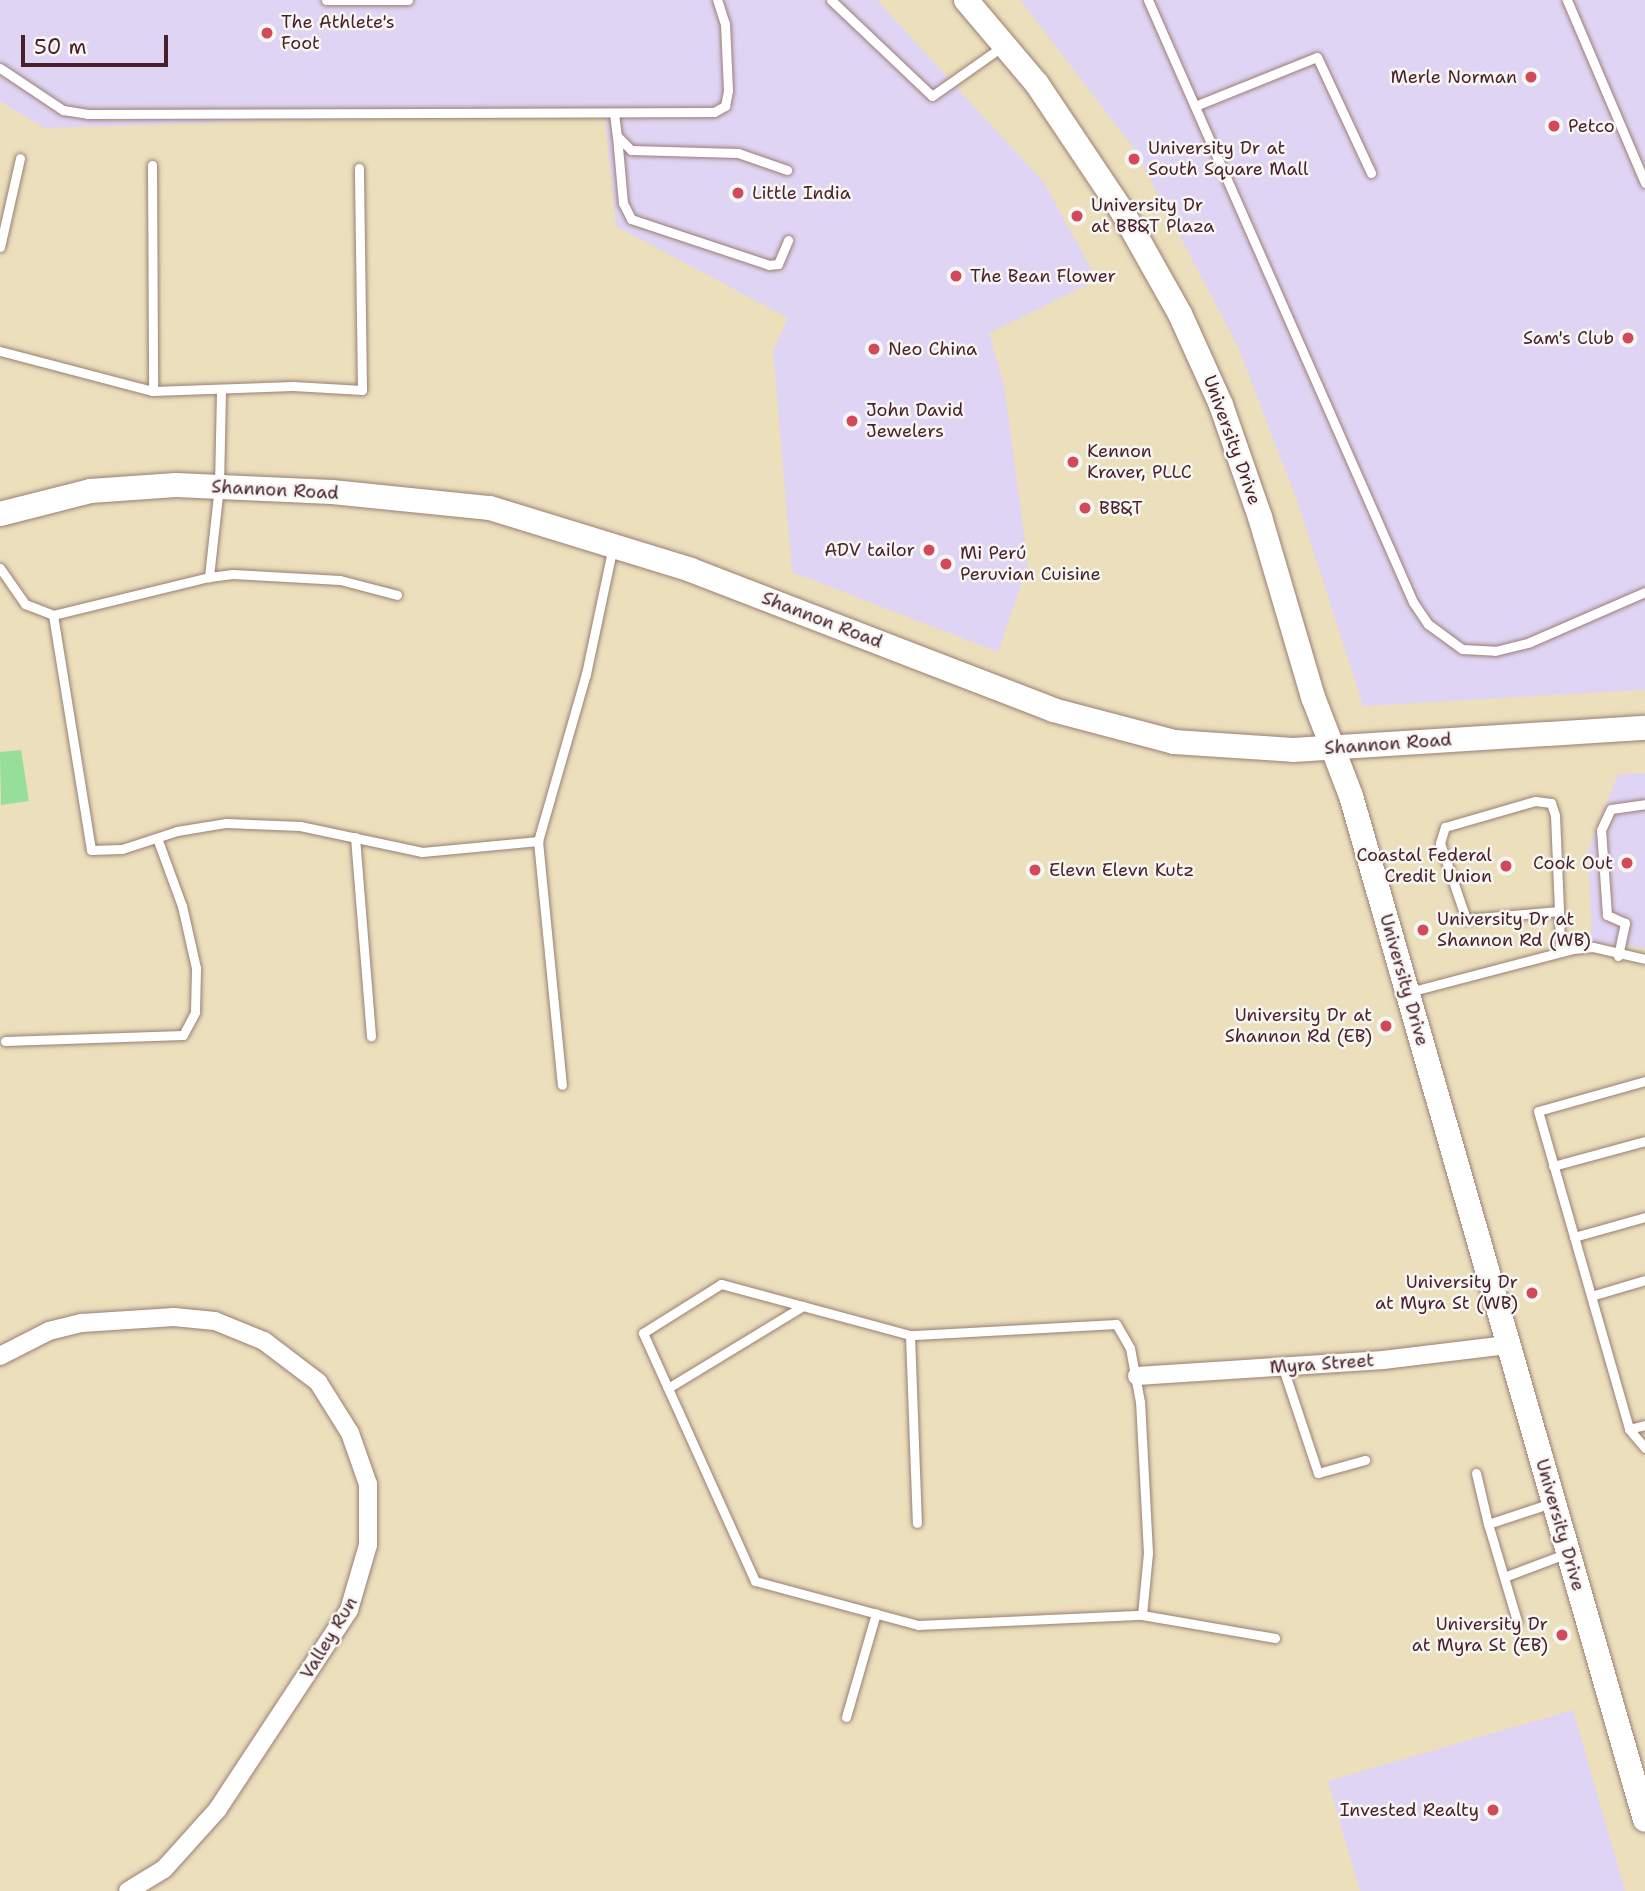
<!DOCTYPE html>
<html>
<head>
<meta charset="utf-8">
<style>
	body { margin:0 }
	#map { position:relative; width:1645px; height:1891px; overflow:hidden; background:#ebdfbc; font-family:"Shantell Sans",sans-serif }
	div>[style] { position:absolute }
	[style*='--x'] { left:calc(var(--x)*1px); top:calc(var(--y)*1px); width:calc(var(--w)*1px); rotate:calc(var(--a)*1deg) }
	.built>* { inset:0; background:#e0d4f4 }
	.green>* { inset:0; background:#95df9b }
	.roads { filter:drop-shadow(0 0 2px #9a7f74) drop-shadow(0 0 2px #9a7f74) }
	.lane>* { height:9px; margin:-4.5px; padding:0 4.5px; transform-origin:4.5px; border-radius:4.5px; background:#fff }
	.street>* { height:18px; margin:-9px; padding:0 9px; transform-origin:9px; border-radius:9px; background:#fff }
	.secondary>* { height:24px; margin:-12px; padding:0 12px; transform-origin:12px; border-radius:12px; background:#fff }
	.dots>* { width:19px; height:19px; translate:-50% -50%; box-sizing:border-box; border:4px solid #f6f6f2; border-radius:50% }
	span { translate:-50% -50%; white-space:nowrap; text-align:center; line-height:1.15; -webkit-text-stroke:5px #f6f6f2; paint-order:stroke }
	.poi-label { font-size:18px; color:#4a1f2b }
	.left { translate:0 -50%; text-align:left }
	.right { translate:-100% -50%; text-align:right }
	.street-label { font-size:18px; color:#4a1f2b }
	.scale { position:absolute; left:21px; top:35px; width:147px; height:32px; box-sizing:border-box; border:4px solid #4a1f2b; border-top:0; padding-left:9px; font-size:21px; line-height:24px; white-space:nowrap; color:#4a1f2b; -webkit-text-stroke:5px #f6f6f2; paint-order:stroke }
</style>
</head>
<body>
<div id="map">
	<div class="built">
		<div style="clip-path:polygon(0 0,877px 0,1045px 184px,1097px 280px,989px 333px,1004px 384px,1028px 565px,998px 652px,792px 572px,773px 351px,788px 318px,616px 226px,605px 118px,327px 119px,44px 128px,0 101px)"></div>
		<div style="clip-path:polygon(1020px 0,1645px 0,1645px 690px,1363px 706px,1298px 503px,1238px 347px,1133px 147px)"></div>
		<div style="clip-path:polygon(1645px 773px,1645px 948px,1592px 942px,1588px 851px,1618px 774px)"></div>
		<div style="clip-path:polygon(1573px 1710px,1625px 1891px,1360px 1891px,1328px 1781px)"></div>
	</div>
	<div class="green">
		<div style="clip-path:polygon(21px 750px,29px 801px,1px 805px,0 752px)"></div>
	</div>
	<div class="roads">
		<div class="lane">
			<div style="--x:326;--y:0;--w:82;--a:0"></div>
			<div style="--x:831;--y:0;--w:139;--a:43.5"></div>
			<div style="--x:932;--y:96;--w:87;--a:-35.2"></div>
			<div style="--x:1148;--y:0;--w:658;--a:66.24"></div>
			<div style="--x:1413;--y:602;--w:27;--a:56"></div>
			<div style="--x:1428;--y:624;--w:42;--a:36.3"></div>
			<div style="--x:1462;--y:649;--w:33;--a:3"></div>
			<div style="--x:1495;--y:651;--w:36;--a:-14"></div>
			<div style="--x:1530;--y:642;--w:125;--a:-23.5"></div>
			<div style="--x:1567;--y:0;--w:199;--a:66.9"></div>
			<div style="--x:0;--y:68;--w:76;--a:33.7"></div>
			<div style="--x:63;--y:110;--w:25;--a:9"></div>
			<div style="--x:88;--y:114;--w:626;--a:-0.18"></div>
			<div style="--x:714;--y:112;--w:13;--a:-29"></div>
			<div style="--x:725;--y:106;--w:16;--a:-79"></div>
			<div style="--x:728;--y:90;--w:66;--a:-92.6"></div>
			<div style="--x:725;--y:24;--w:25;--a:-108"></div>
			<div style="--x:1195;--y:106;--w:131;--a:-21.9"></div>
			<div style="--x:1317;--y:57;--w:128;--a:65"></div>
			<div style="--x:614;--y:113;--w:23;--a:83"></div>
			<div style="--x:617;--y:136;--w:20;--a:45"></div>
			<div style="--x:631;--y:150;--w:107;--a:1.6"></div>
			<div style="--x:738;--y:153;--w:52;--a:19.1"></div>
			<div style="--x:617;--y:136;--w:67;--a:84.9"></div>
			<div style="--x:623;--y:203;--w:18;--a:63"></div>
			<div style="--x:631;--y:219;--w:145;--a:18.4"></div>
			<div style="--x:769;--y:265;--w:9;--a:-6"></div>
			<div style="--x:778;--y:264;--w:26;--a:-67"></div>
			<div style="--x:152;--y:165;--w:226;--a:89.7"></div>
			<div style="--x:0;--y:247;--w:91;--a:-77.3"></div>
			<div style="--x:0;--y:351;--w:158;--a:14.7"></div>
			<div style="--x:153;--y:391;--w:140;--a:-2"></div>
			<div style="--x:293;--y:386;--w:69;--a:3.3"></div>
			<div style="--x:362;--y:390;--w:222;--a:-90.8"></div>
			<div style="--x:221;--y:391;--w:95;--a:91.2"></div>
			<div style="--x:219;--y:486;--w:92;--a:96.3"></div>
			<div style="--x:209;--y:577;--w:24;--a:-7"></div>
			<div style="--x:233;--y:574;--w:107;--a:3.2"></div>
			<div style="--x:340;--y:580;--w:59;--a:14.7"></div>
			<div style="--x:0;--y:568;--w:44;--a:55.2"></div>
			<div style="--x:25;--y:604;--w:30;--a:21"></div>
			<div style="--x:209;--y:577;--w:161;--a:166.3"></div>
			<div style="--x:53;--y:615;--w:238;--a:80.8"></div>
			<div style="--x:91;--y:850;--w:31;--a:-2"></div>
			<div style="--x:122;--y:849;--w:58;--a:-18.1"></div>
			<div style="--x:177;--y:831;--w:50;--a:-9.3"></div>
			<div style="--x:226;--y:823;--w:74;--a:2.3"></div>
			<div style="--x:300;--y:826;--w:125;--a:12"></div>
			<div style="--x:422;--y:852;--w:117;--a:-5.4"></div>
			<div style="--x:538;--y:841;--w:174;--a:-74"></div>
			<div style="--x:586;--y:674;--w:131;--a:-78.1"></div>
			<div style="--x:355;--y:837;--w:200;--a:85.4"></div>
			<div style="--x:538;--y:841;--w:245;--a:84.4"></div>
			<div style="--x:1559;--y:911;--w:93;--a:175.1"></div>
			<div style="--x:1466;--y:919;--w:80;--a:-108.9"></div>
			<div style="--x:1440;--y:843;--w:17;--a:-73"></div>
			<div style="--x:1445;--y:827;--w:94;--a:-16.1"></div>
			<div style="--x:1535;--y:801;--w:16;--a:7"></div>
			<div style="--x:1551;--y:803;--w:13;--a:72"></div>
			<div style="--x:1555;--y:815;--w:96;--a:87.6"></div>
			<div style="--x:1559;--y:911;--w:41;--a:88.6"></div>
			<div style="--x:1618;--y:956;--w:34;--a:-78"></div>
			<div style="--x:1625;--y:923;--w:20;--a:-156"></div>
			<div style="--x:1607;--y:915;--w:85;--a:-94"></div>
			<div style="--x:1601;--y:830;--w:23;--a:-65"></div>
			<div style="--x:1611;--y:809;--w:34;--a:-8"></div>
			<div style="--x:1409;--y:992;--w:170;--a:-14.7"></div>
			<div style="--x:1573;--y:949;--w:20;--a:-6"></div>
			<div style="--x:1593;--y:947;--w:53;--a:13"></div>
			<div style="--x:5;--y:1041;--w:178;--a:-1.9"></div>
			<div style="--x:183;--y:1035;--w:26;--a:-62"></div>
			<div style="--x:195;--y:1012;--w:44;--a:-88.7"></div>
			<div style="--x:196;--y:968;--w:64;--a:-102.7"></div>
			<div style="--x:182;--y:906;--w:72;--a:-110.2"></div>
			<div style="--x:1645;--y:1081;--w:111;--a:164.3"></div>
			<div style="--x:1538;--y:1111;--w:331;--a:74"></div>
			<div style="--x:1629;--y:1429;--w:16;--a:-14"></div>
			<div style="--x:1553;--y:1166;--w:95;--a:-15.2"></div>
			<div style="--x:1574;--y:1237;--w:74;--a:-15.7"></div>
			<div style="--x:1591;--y:1296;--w:56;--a:-16.5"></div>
			<div style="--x:910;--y:1335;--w:188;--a:87.9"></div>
			<div style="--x:1283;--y:1368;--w:111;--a:71.6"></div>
			<div style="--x:1318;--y:1473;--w:49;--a:-15.5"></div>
			<div style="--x:668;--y:1388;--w:158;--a:-31.3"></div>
			<div style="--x:1629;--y:1429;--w:25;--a:50"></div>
			<div style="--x:1476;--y:1473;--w:52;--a:76.8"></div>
			<div style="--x:1504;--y:1577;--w:68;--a:-20.6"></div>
			<div style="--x:1142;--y:1615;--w:62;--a:-84.5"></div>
			<div style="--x:1148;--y:1553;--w:151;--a:-93"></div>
			<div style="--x:1140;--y:1402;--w:55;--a:-100.5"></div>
			<div style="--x:1130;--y:1348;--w:28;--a:-120"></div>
			<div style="--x:1116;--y:1324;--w:206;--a:176.9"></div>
			<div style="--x:910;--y:1335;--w:196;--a:-164.9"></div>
			<div style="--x:721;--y:1284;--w:92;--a:147.9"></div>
			<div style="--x:643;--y:1333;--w:272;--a:65.7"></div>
			<div style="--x:755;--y:1581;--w:169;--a:15.1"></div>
			<div style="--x:918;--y:1625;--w:224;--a:-2.6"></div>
			<div style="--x:1142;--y:1615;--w:135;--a:9.8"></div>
			<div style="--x:1517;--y:1621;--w:101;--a:-106.6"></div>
			<div style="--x:1488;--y:1524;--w:66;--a:-18.4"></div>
			<div style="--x:846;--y:1717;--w:108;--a:-73.9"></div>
		</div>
		<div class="street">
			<div style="--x:0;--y:1356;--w:55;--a:-27"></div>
			<div style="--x:49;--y:1331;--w:34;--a:-14"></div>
			<div style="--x:82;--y:1323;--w:92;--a:-3.7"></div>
			<div style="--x:174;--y:1317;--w:41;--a:5.6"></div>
			<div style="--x:215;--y:1321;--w:53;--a:22.2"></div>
			<div style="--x:264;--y:1341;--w:68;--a:37.2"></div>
			<div style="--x:318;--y:1382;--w:60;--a:57.9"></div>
			<div style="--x:350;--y:1433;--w:54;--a:70.6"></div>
			<div style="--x:368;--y:1484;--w:61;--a:90"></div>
			<div style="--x:368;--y:1545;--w:68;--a:106.3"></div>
			<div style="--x:349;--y:1610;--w:238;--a:123.4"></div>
			<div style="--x:218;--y:1809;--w:81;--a:132"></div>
			<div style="--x:164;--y:1869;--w:42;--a:148.6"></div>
			<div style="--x:1137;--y:1376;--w:247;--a:-3.7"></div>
			<div style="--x:1383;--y:1360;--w:125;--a:-6.9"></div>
		</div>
		<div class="secondary">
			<div style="--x:966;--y:0;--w:110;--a:49.8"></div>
			<div style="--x:1037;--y:84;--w:153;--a:56.2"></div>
			<div style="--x:1122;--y:211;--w:118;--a:60.6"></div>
			<div style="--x:1180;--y:314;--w:100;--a:65.7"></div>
			<div style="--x:1221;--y:405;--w:119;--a:70.8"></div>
			<div style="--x:1260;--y:517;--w:188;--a:73.6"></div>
			<div style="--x:1313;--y:697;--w:106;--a:69"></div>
			<div style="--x:1351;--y:796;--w:1065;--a:73.98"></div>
			<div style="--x:0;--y:514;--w:93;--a:-14.3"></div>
			<div style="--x:90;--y:491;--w:86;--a:-4"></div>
			<div style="--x:176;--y:485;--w:156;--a:2.6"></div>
			<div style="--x:332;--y:492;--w:159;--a:5.8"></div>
			<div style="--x:490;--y:508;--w:210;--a:17.1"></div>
			<div style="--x:691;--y:570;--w:388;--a:21.1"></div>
			<div style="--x:1053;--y:710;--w:125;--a:14.8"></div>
			<div style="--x:1174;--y:742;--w:119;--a:3.8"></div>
			<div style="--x:1293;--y:750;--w:353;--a:-3.6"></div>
		</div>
	</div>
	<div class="dots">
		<div style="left:267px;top:33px;background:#d1495b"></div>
		<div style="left:1531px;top:77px;background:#d1495b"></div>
		<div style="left:1554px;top:126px;background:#d1495b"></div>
		<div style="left:1134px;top:159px;background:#d1495b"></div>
		<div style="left:738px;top:193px;background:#d1495b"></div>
		<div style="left:1077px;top:216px;background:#d1495b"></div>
		<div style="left:956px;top:276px;background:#d1495b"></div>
		<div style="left:1628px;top:338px;background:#d1495b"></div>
		<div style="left:874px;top:349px;background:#d1495b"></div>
		<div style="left:852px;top:421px;background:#d1495b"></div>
		<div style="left:1073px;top:462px;background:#d1495b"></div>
		<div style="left:1085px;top:508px;background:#d1495b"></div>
		<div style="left:929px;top:550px;background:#d1495b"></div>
		<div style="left:946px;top:564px;background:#d1495b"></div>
		<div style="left:1627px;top:863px;background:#d1495b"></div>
		<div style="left:1506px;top:866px;background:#d1495b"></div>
		<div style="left:1035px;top:870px;background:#d1495b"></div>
		<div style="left:1423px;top:930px;background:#d1495b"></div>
		<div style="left:1386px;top:1026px;background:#d1495b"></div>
		<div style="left:1532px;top:1293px;background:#d1495b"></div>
		<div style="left:1562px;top:1635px;background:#d1495b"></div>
		<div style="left:1493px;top:1810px;background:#d1495b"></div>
	</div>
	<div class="poi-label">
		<span class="left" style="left:281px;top:33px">The Athlete's<br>Foot</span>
		<span class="right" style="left:1517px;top:77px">Merle Norman</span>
		<span class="left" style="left:1568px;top:126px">Petco</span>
		<span class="left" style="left:1148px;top:159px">University Dr at<br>South Square Mall</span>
		<span class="left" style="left:752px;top:193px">Little India</span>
		<span class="left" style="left:1091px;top:216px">University Dr<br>at BB&amp;T Plaza</span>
		<span class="left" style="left:970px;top:276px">The Bean Flower</span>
		<span class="right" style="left:1614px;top:338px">Sam's Club</span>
		<span class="left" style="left:888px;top:349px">Neo China</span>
		<span class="left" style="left:866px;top:421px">John David<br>Jewelers</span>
		<span class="left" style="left:1087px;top:462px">Kennon<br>Kraver, PLLC</span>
		<span class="left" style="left:1099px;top:508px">BB&amp;T</span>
		<span class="right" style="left:915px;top:550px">ADV tailor</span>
		<span class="left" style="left:960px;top:564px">Mi Perú<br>Peruvian Cuisine</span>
		<span class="right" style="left:1492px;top:866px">Coastal Federal<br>Credit Union</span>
		<span class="right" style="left:1613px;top:863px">Cook Out</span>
		<span class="left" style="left:1049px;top:870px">Elevn Elevn Kutz</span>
		<span class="left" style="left:1437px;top:930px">University Dr at<br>Shannon Rd (WB)</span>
		<span class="right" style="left:1372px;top:1026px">University Dr at<br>Shannon Rd (EB)</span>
		<span class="right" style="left:1518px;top:1293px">University Dr<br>at Myra St (WB)</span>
		<span class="right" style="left:1548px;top:1635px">University Dr<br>at Myra St (EB)</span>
		<span class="right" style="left:1479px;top:1810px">Invested Realty</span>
	</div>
	<div class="street-label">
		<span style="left:1232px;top:440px;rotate:70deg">University Drive</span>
		<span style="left:275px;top:490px;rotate:3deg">Shannon Road</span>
		<span style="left:822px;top:620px;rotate:21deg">Shannon Road</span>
		<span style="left:1388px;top:744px;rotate:-4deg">Shannon Road</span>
		<span style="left:1404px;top:980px;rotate:74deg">University Drive</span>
		<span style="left:1322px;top:1364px;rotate:-4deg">Myra Street</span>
		<span style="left:1560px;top:1525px;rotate:74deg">University Drive</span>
		<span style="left:329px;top:1638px;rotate:-59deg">Valley Run</span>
	</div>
	<div class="scale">50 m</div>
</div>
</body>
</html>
